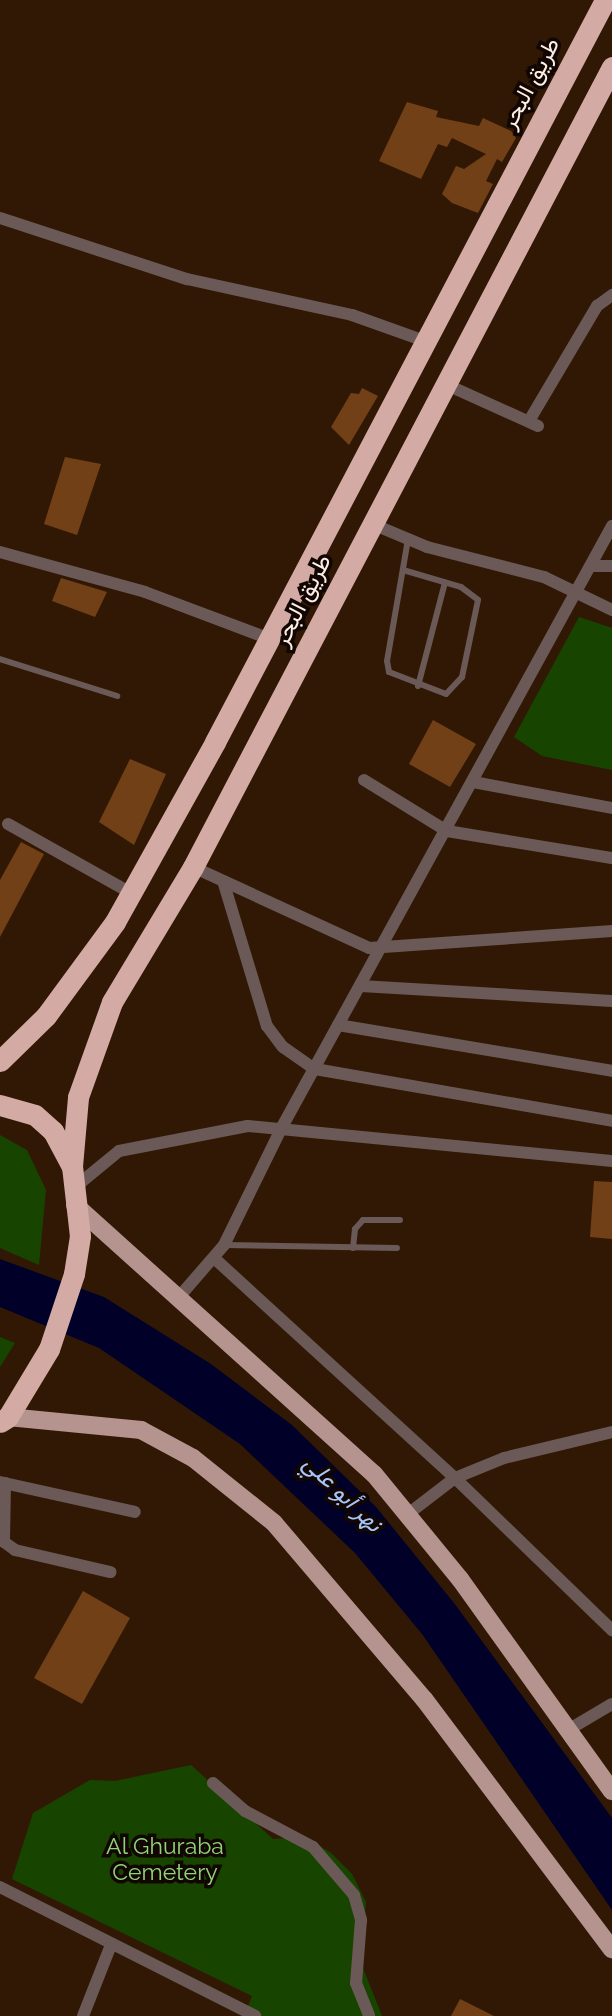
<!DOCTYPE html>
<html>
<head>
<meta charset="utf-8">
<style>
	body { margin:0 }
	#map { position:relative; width:612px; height:2016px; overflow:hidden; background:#301805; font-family:Raleway,Vazirmatn,sans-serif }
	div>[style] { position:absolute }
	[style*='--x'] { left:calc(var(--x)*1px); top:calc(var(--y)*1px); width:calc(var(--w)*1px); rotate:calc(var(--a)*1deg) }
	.green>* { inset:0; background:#174500 }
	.water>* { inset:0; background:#000028 }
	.building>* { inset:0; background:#724016 }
	.lane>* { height:6px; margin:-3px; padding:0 3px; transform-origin:3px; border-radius:3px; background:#6a5956 }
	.street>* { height:12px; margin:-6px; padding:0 6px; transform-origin:6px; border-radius:6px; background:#6a5956 }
	.primary>* { height:18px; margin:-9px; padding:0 9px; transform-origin:9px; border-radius:9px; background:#b5938e }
	.highway>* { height:21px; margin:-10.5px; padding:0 10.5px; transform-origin:10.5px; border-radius:10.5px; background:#d3aaa4 }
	span { translate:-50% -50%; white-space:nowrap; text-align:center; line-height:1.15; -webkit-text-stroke:7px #110602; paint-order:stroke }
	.street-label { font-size:23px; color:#fdefe6 }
	.park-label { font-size:23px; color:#90d479 }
	.water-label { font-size:24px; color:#a7c4fb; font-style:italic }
</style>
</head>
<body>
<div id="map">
	<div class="green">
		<div style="clip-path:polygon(579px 617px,612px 628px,612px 770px,542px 756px,514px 737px)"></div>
		<div style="clip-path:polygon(0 1135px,27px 1150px,46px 1190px,39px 1265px,0 1248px)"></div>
		<div style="clip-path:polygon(0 1337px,15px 1343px,0 1367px)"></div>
		<div style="clip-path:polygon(191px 1765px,273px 1839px,303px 1837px,330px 1852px,352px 1874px,366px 1902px,361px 1963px,382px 2016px,244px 2016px,252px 1996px,12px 1879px,33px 1813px,90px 1780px,115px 1781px)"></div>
	</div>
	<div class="water">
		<div style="clip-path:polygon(0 1259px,104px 1297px,211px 1364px,292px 1425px,376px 1507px,454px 1603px,612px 1818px,612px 1910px,422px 1634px,355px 1553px,240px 1444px,99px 1348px,0 1307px)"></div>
	</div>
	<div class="building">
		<div style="clip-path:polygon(407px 102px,438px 111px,436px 117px,479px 126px,483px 118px,511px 131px,516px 138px,502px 162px,497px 159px,486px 181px,493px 184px,478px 213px,452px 203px,442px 194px,456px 166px,464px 169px,486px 154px,452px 138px,447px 147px,438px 144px,421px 179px,379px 161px)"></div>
		<div style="clip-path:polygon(362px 388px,378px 396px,349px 445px,331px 427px,351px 393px,359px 394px)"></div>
		<div style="clip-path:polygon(65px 457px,101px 464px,77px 535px,44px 524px)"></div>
		<div style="clip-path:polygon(61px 578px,107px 592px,95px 617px,52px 601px)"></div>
		<div style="clip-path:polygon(433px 720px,476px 744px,450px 787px,409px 764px)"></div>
		<div style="clip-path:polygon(130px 759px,166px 774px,134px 845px,99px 822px)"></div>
		<div style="clip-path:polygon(21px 842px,44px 854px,0 937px,0 880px)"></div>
		<div style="clip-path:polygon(594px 1181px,612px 1182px,612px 1239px,590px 1237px)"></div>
		<div style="clip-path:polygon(83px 1591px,130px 1618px,82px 1704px,34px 1678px)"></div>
		<div style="clip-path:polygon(460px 1999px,494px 2016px,451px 2016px)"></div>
	</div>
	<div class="lane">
		<div style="--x:403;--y:570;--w:60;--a:16.3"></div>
		<div style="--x:461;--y:587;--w:21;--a:37"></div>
		<div style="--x:478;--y:600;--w:79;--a:101.7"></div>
		<div style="--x:462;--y:677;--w:23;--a:133"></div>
		<div style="--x:446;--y:694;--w:61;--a:-158.9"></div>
		<div style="--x:389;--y:672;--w:11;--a:-100"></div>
		<div style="--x:387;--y:661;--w:124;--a:-80.2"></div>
		<div style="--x:0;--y:659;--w:123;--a:17.5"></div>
		<div style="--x:418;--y:686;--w:107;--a:-75.4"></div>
		<div style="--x:224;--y:1245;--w:173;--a:1"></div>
		<div style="--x:353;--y:1248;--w:19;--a:-84"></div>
		<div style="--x:355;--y:1229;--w:12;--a:-48"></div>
		<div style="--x:363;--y:1220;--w:37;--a:0"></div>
	</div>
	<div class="street">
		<div style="--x:0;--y:218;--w:197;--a:18.1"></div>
		<div style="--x:187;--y:279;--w:169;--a:12.3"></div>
		<div style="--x:352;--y:315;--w:74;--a:19.7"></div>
		<div style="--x:445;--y:384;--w:102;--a:24.3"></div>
		<div style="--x:529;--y:421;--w:134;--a:-59.4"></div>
		<div style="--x:597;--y:306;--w:19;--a:-36"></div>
		<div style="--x:370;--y:523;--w:62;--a:22.8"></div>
		<div style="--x:427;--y:547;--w:121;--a:14.4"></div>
		<div style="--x:544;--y:577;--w:76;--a:25.9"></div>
		<div style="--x:0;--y:552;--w:150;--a:15.4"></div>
		<div style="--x:145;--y:592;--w:134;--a:20.6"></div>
		<div style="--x:592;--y:566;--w:20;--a:0"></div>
		<div style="--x:364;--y:780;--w:97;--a:31.6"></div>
		<div style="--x:447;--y:831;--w:167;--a:9.3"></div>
		<div style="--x:473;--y:782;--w:141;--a:10.6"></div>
		<div style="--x:8;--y:824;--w:141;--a:29.3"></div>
		<div style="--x:193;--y:867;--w:194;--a:24.7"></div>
		<div style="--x:369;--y:948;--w:244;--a:-4"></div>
		<div style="--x:224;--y:884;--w:148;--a:73.2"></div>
		<div style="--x:267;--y:1026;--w:26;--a:53"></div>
		<div style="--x:283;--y:1047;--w:39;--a:35"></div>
		<div style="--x:315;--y:1069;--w:302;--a:9.9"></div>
		<div style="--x:361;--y:986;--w:251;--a:3.4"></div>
		<div style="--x:338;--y:1025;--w:278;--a:9.5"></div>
		<div style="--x:74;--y:1188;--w:58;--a:-39.4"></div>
		<div style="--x:119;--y:1151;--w:131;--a:-11"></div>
		<div style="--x:248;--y:1126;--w:366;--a:5.5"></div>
		<div style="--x:214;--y:1258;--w:326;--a:42.4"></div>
		<div style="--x:455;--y:1478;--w:219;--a:44.1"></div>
		<div style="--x:179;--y:1297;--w:69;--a:-49.1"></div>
		<div style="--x:224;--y:1245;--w:131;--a:-63.8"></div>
		<div style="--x:282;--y:1127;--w:686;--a:-61.23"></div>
		<div style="--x:0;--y:1482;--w:138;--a:12.5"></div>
		<div style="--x:5;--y:1483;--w:59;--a:91"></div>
		<div style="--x:4;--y:1542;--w:14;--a:36"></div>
		<div style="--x:15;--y:1550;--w:98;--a:13"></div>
		<div style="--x:408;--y:1514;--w:59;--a:-37.5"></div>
		<div style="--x:455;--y:1478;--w:53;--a:-22.2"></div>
		<div style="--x:504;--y:1458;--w:111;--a:-13.5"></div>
		<div style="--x:568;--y:1730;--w:51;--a:-30.6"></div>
		<div style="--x:213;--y:1783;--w:43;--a:41.2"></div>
		<div style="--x:245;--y:1811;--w:77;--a:27.9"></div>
		<div style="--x:313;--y:1847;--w:63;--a:49.5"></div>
		<div style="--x:354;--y:1895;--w:26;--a:74"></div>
		<div style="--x:361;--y:1920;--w:63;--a:94.5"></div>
		<div style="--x:356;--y:1983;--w:35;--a:68"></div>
		<div style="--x:0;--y:1887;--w:286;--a:26.8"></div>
		<div style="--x:83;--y:2016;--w:76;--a:-68.5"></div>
	</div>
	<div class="primary">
		<div style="--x:75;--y:1205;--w:402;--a:42"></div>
		<div style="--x:374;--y:1474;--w:136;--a:50.7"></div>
		<div style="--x:460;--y:1579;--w:261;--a:54.4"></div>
		<div style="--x:8;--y:1417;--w:134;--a:5.6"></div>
		<div style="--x:141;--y:1430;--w:59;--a:28.3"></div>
		<div style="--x:193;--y:1458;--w:104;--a:38.7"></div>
		<div style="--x:274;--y:1523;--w:231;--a:49.6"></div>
		<div style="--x:424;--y:1699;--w:313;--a:53.1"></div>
	</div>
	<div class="highway">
		<div style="--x:0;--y:1061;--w:64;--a:-44.4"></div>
		<div style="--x:46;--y:1016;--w:117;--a:-53.7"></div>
		<div style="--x:115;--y:922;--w:206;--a:-60.9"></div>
		<div style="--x:215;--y:742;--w:838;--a:-62.27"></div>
		<div style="--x:0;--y:1105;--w:36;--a:16"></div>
		<div style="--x:35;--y:1115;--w:24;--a:42"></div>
		<div style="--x:53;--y:1131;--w:40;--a:62"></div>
		<div style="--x:72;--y:1166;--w:70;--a:83.5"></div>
		<div style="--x:80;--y:1236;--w:38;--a:99"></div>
		<div style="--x:74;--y:1274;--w:79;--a:108.4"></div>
		<div style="--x:49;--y:1349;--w:79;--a:121.1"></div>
		<div style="--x:8;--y:1417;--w:9;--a:148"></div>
		<div style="--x:72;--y:1166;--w:69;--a:-85"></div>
		<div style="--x:78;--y:1097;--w:101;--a:-70.3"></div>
		<div style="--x:112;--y:1002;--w:157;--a:-59"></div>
		<div style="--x:193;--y:867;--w:903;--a:-62.36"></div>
	</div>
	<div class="street-label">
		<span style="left:530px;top:83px;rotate:-62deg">طريق البحر</span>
		<span style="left:302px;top:600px;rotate:-63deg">طريق البحر</span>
	</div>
	<div class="park-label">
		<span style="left:165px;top:1859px">Al Ghuraba<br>Cemetery</span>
	</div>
	<div class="water-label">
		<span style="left:343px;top:1493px;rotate:44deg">نهر أبو علي</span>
	</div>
</div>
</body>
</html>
